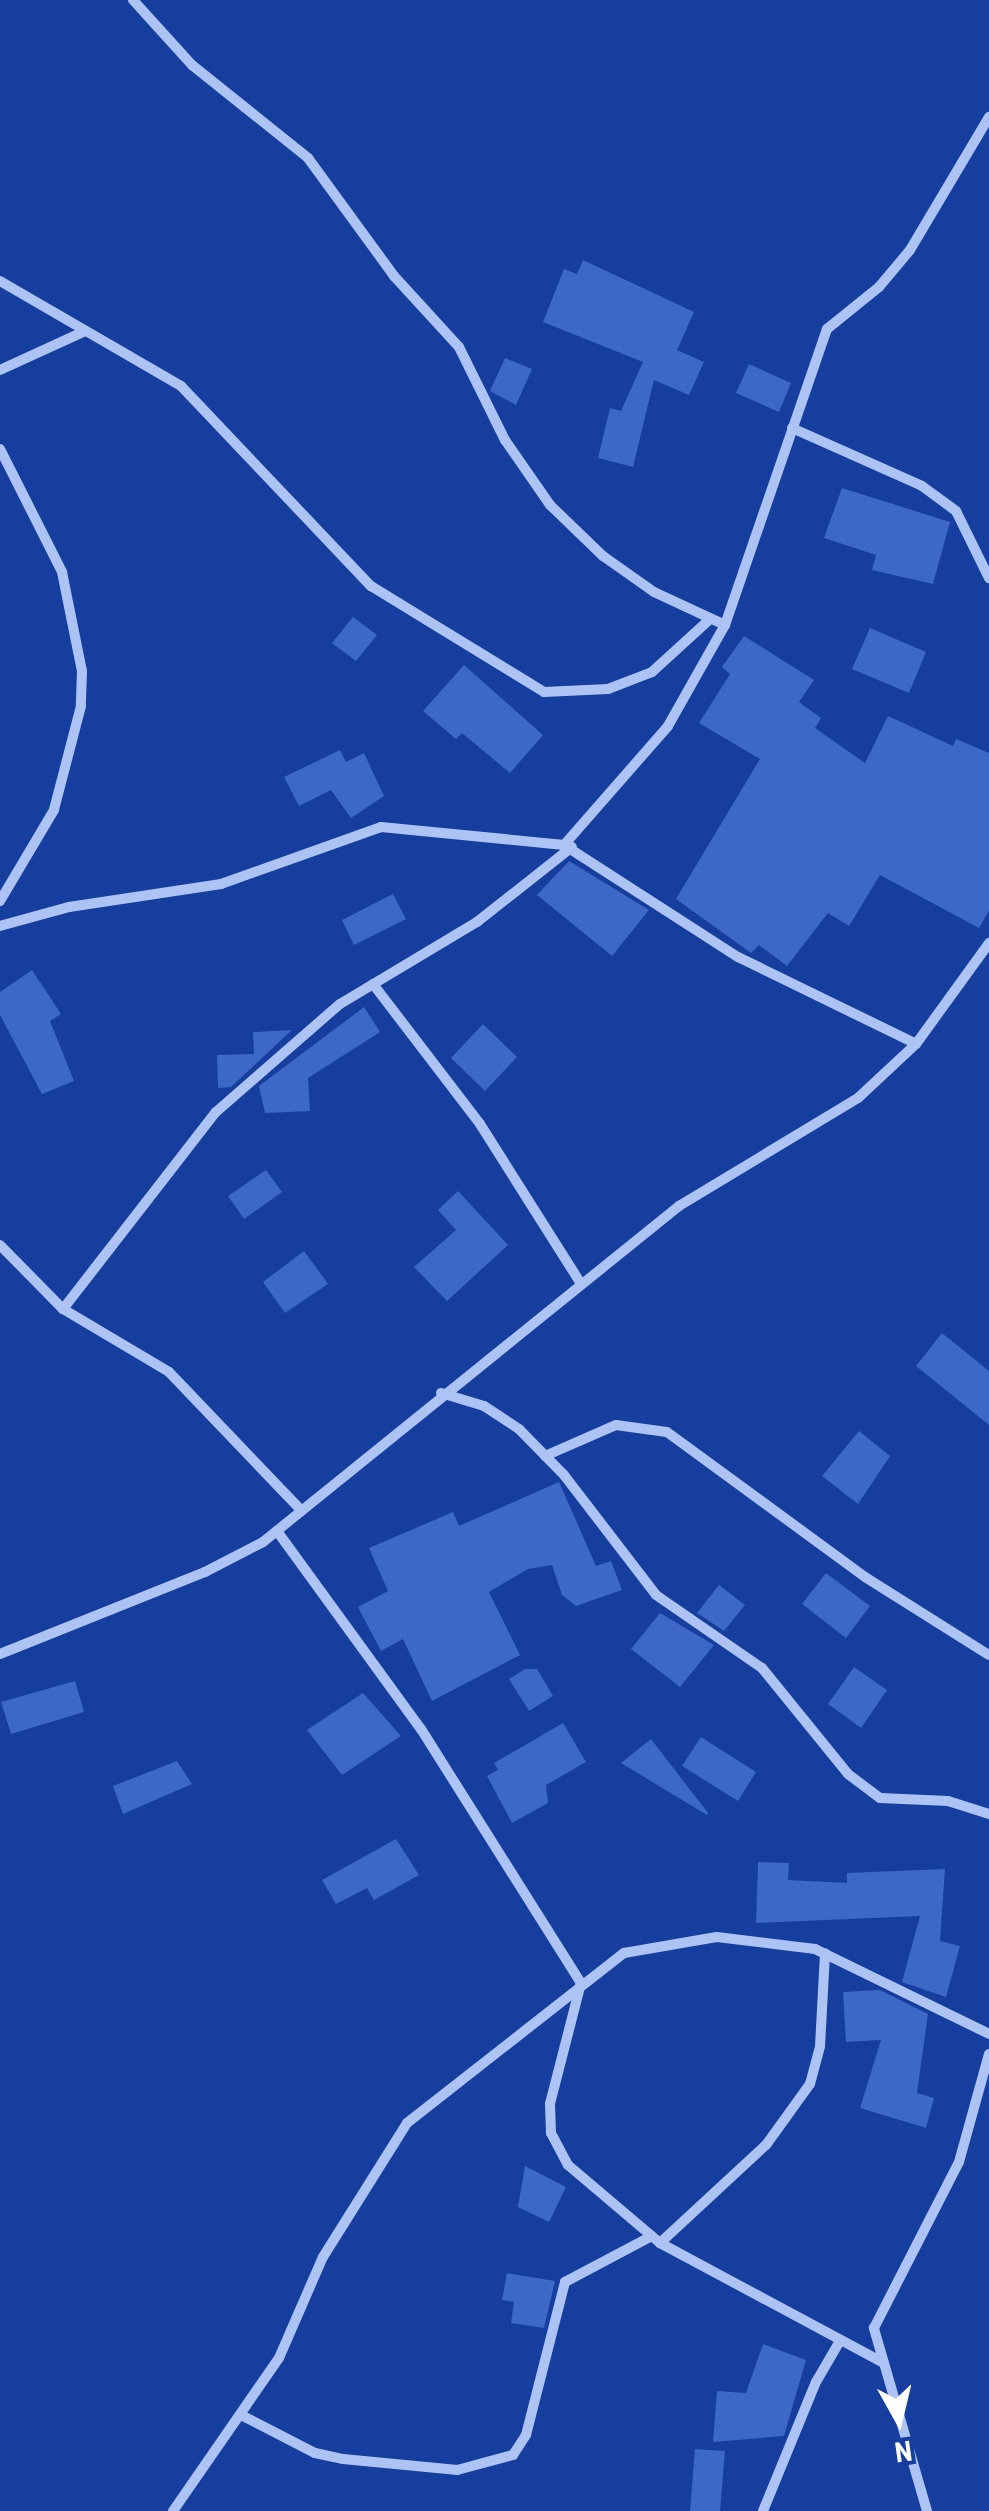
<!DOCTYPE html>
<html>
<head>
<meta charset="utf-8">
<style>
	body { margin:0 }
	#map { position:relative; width:989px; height:2511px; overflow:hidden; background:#153e9e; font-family:"Roboto Condensed",sans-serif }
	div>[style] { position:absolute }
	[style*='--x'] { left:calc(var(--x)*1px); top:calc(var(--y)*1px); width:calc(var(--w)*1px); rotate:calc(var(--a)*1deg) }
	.building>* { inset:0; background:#3d68c5 }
	.street>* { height:10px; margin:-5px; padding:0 5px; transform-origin:5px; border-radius:5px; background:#acc3f3 }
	span { translate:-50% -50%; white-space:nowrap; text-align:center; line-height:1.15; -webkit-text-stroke:8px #153e9e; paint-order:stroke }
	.north { position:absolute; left:849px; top:2371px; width:100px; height:100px; -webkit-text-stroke:8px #153e9e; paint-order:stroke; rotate:172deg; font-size:28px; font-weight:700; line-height:40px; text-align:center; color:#fff }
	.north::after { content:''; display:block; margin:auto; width:35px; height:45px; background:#fff; clip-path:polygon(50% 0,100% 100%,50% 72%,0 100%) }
</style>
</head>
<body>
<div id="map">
	<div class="building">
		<div style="clip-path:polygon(583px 260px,694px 312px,677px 350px,704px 362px,689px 395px,654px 380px,633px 467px,598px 458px,610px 408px,621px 411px,643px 362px,543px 322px,564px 269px,577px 274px)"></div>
		<div style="clip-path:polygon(505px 358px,532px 369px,516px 405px,490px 391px)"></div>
		<div style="clip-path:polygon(749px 364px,791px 383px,779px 412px,736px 393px)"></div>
		<div style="clip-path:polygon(842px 488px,950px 522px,933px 584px,872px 570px,876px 555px,824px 538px)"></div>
		<div style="clip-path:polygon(353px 617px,377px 635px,356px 661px,332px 643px)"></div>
		<div style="clip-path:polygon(870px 628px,926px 652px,909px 693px,852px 669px)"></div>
		<div style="clip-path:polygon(744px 636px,814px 680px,799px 702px,821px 718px,815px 728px,865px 763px,888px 716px,953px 746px,956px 739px,989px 753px,989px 911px,979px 928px,880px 875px,849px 926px,828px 913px,787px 966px,759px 945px,751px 953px,676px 899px,760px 759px,699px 723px,730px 674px,722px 667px)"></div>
		<div style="clip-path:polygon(464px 665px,543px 735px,510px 773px,462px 733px,456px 739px,423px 711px)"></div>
		<div style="clip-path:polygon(340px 750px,346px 762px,364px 753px,384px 796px,351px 818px,331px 790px,299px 806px,284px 777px)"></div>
		<div style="clip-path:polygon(569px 861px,649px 910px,612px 956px,537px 895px)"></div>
		<div style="clip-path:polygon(393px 894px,406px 919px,354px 945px,342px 920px)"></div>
		<div style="clip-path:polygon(32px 970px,61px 1014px,50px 1021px,74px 1081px,42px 1094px,0 1015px,0 992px)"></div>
		<div style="clip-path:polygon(364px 1007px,380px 1032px,308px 1078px,310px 1111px,265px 1113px,259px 1086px)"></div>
		<div style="clip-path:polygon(483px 1024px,517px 1057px,485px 1091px,451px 1058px)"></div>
		<div style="clip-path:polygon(292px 1030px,231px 1087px,218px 1088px,217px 1055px,254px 1054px,253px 1032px)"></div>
		<div style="clip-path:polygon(266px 1170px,282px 1192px,244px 1219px,228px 1196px)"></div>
		<div style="clip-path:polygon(458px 1191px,508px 1245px,447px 1301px,414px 1267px,456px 1230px,438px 1210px)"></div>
		<div style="clip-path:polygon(304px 1251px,328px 1284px,285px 1313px,263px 1282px)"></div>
		<div style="clip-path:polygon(942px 1333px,989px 1371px,989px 1425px,916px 1366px)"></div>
		<div style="clip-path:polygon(859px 1431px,890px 1456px,858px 1504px,822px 1476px)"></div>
		<div style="clip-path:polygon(559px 1482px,596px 1566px,611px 1561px,622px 1590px,576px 1606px,562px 1595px,552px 1565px,528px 1569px,489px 1592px,520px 1655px,432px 1701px,403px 1639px,381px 1651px,358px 1607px,388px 1591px,369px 1548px,453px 1512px,459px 1526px)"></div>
		<div style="clip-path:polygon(826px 1573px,870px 1606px,846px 1638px,802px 1604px)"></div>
		<div style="clip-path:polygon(719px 1585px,745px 1605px,724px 1631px,697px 1613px)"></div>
		<div style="clip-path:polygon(660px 1613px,714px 1645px,680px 1687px,631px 1649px)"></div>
		<div style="clip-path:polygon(854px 1667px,887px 1690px,861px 1728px,828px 1704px)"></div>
		<div style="clip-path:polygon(525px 1669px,537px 1669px,553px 1696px,529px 1711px,509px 1679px)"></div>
		<div style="clip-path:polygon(75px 1681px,84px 1712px,11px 1734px,1px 1702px)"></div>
		<div style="clip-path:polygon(363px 1693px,401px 1736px,342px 1775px,307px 1730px)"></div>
		<div style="clip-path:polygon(563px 1723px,586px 1762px,546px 1785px,548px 1803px,512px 1823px,487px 1776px,498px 1770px,494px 1763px)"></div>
		<div style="clip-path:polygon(701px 1737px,756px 1772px,738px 1801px,682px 1766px)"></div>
		<div style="clip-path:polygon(651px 1739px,708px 1813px,707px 1815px,621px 1763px)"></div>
		<div style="clip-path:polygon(177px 1761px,192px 1784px,123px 1814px,113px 1786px)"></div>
		<div style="clip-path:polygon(396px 1839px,419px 1875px,374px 1900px,367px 1888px,336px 1904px,322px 1880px)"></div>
		<div style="clip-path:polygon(758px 1862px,789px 1863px,788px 1880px,847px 1883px,847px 1873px,945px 1869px,940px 1941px,960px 1946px,946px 1997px,902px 1982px,920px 1916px,756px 1923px)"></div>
		<div style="clip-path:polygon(880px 1990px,928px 2014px,917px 2093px,934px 2098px,926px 2128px,860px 2108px,881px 2040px,846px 2042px,843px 1992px)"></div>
		<div style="clip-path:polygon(525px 2166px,566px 2187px,549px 2222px,518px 2207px)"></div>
		<div style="clip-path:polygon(507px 2273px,555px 2281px,544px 2328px,511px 2323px,514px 2302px,502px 2300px)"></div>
		<div style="clip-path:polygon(763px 2344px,806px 2360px,784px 2436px,713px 2442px,717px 2391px,746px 2393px)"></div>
		<div style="clip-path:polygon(695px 2449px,725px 2451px,720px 2511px,690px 2511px)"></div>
	</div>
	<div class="street">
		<div style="--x:133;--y:0;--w:88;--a:47.8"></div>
		<div style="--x:192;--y:65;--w:149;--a:38.7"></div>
		<div style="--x:308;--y:158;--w:146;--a:53.9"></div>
		<div style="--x:394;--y:276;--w:96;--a:47.5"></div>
		<div style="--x:459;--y:347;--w:104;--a:63.7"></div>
		<div style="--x:505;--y:440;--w:79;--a:55.3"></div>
		<div style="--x:550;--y:505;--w:74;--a:43.9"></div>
		<div style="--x:603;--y:556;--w:62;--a:35.2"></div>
		<div style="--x:654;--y:592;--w:78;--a:24.9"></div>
		<div style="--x:0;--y:281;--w:209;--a:30.1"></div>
		<div style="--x:181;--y:386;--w:276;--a:46.5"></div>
		<div style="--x:371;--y:586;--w:203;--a:31.5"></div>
		<div style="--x:544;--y:692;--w:64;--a:-2.7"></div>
		<div style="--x:608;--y:689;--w:47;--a:-21.1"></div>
		<div style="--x:652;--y:672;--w:79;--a:-42.4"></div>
		<div style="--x:0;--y:370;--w:94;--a:-24.6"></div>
		<div style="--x:792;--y:428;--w:142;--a:24"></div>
		<div style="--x:922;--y:486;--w:42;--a:36.3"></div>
		<div style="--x:956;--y:511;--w:75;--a:63.8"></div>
		<div style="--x:0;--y:449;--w:138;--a:63.2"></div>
		<div style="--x:62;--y:572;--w:101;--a:78.6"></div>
		<div style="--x:82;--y:671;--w:35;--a:92"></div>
		<div style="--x:81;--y:706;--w:107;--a:104.6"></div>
		<div style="--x:54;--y:810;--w:106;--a:120.7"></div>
		<div style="--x:564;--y:845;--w:158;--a:-48.8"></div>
		<div style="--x:668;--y:726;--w:116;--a:-60.6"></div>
		<div style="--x:725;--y:625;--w:313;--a:-71"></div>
		<div style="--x:827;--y:329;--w:67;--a:-38.9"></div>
		<div style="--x:879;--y:287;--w:48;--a:-50"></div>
		<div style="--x:910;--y:250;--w:155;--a:-59.3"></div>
		<div style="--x:0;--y:926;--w:72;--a:-15.4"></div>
		<div style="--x:69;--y:907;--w:154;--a:-8.6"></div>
		<div style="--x:221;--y:884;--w:170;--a:-19.6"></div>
		<div style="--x:381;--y:827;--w:184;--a:5.6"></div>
		<div style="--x:564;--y:845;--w:207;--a:32.8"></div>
		<div style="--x:738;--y:957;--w:198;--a:26"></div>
		<div style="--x:373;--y:984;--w:176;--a:52.6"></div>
		<div style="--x:480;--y:1124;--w:187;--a:57.7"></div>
		<div style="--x:0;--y:1245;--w:90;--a:45.5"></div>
		<div style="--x:63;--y:1309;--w:123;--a:30.7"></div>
		<div style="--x:169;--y:1372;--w:192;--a:46.3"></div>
		<div style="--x:63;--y:1309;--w:249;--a:-52.2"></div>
		<div style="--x:216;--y:1112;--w:164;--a:-41.1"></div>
		<div style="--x:340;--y:1004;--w:160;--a:-30.9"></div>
		<div style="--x:477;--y:922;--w:121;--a:-38.3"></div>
		<div style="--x:441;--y:1393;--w:45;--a:16.8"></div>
		<div style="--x:484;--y:1406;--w:42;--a:33.3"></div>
		<div style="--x:519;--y:1429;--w:64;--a:45.6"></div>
		<div style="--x:564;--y:1475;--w:151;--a:52.5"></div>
		<div style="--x:656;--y:1595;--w:129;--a:34.6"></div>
		<div style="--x:762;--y:1668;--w:136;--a:50.9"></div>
		<div style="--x:848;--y:1774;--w:40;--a:37"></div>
		<div style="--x:880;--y:1798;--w:68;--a:2.5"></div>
		<div style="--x:948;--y:1801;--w:43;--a:17.6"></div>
		<div style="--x:545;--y:1456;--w:77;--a:-23.6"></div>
		<div style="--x:616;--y:1425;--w:51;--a:7.8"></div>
		<div style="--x:667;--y:1432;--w:245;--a:36.2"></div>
		<div style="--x:865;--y:1577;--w:146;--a:32.2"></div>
		<div style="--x:277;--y:1531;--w:245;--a:54"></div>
		<div style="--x:421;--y:1729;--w:300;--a:57.8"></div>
		<div style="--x:581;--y:1983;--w:125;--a:104.4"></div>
		<div style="--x:550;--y:2104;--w:29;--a:88"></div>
		<div style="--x:551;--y:2133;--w:36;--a:62"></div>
		<div style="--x:568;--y:2165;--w:121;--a:40.3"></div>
		<div style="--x:660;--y:2243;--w:254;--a:28.2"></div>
		<div style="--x:0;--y:1654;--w:221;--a:-21.8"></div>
		<div style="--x:205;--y:1572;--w:65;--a:-27.3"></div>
		<div style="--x:263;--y:1542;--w:535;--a:-38.93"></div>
		<div style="--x:679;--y:1206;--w:209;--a:-31.1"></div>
		<div style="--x:858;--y:1098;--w:79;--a:-43"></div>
		<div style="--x:916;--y:1044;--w:125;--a:-54.1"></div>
		<div style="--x:660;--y:2243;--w:144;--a:-42.8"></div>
		<div style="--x:766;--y:2145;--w:75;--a:-54.2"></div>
		<div style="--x:810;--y:2084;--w:39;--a:-75"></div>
		<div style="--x:820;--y:2046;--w:93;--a:-86.9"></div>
		<div style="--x:241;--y:2415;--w:83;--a:27.2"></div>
		<div style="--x:315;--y:2453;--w:29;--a:12"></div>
		<div style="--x:343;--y:2459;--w:115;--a:5.5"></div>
		<div style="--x:457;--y:2470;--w:58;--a:-15"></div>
		<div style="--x:513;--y:2455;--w:24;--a:-57"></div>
		<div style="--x:526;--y:2435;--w:158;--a:-75.7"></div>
		<div style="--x:565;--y:2282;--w:98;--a:-27.9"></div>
		<div style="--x:173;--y:2511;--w:186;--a:-55.3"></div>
		<div style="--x:279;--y:2358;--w:110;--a:-66.5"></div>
		<div style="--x:323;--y:2257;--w:158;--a:-57.9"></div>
		<div style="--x:407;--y:2123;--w:276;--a:-38.1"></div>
		<div style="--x:624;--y:1953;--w:94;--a:-9.8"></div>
		<div style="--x:717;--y:1937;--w:99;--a:7"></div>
		<div style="--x:815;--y:1949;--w:194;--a:26"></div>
		<div style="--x:763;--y:2511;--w:139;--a:-67.7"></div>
		<div style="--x:816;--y:2382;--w:48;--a:-59.7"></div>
		<div style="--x:927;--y:2511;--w:191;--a:-106.2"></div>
		<div style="--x:874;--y:2328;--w:186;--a:-62.9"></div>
		<div style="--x:959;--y:2162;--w:112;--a:-74.5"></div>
	</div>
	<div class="north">N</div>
</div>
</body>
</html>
